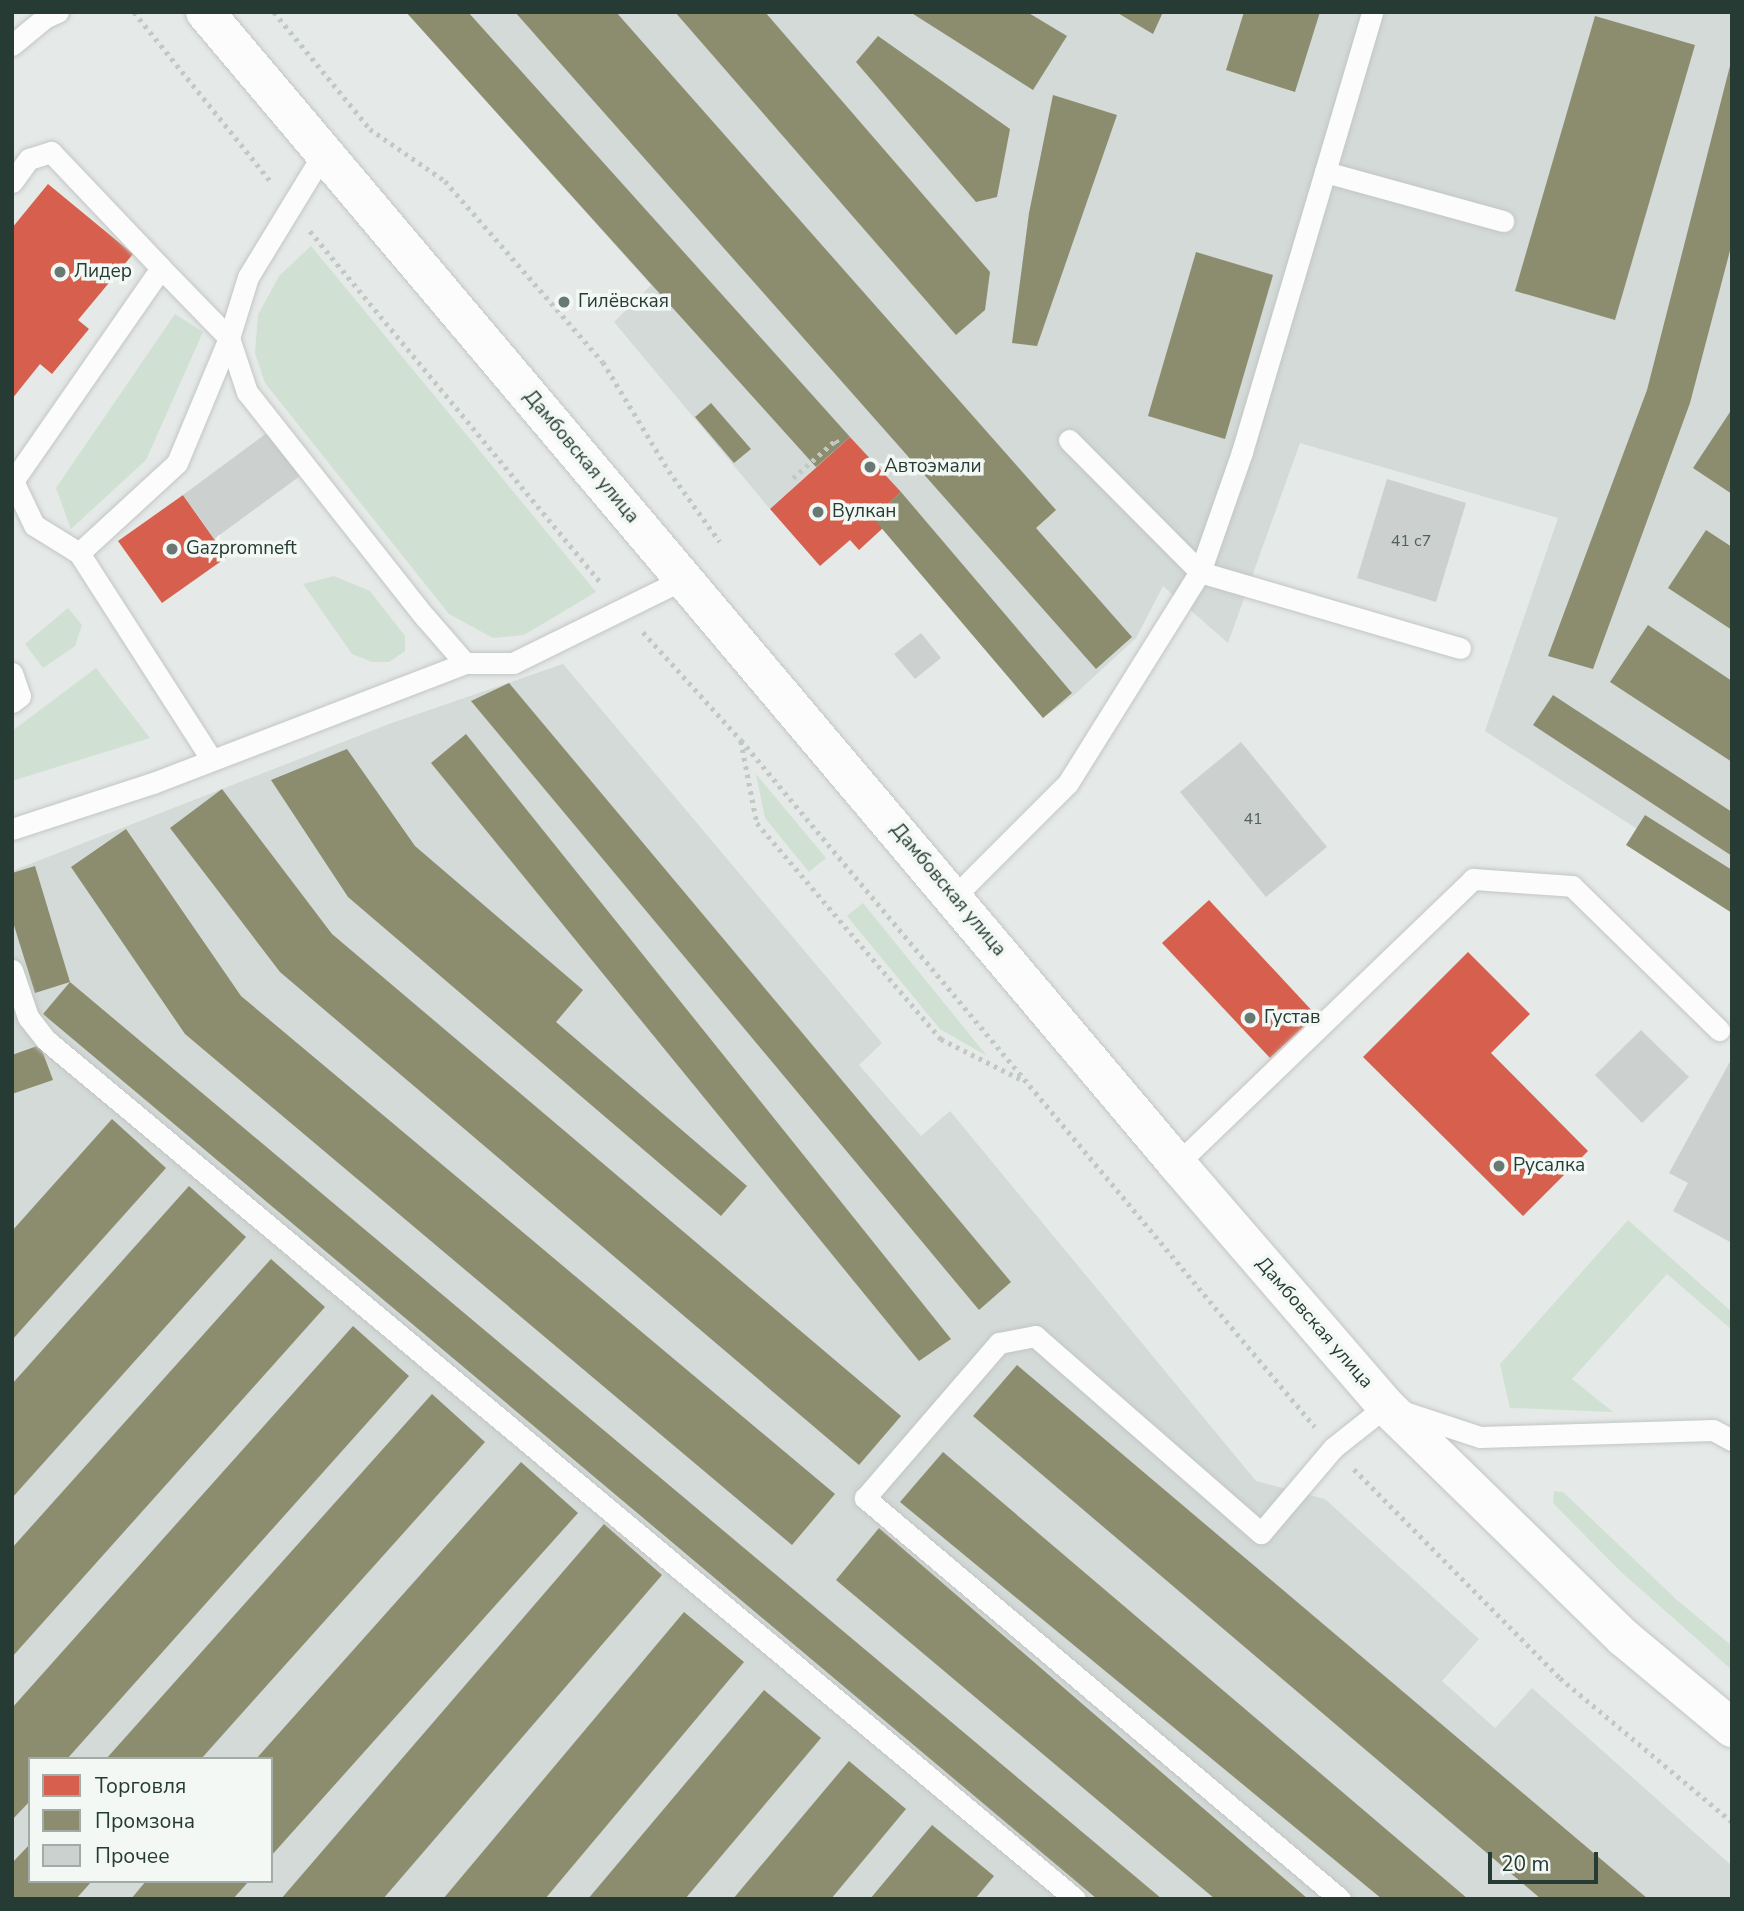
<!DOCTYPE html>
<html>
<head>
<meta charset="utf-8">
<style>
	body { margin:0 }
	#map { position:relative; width:1744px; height:1911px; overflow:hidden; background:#e5e9e7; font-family:"Nunito Sans",sans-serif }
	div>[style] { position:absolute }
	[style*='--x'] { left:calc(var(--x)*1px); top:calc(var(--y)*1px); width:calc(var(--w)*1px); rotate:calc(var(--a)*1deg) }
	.built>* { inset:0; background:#d3dad7 }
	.green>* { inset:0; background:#d0e1d4 }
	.shops>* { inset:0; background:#d6604d }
	.industry>* { inset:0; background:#8c8c6e }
	.building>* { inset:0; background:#ccd1cf }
	.path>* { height:4.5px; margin-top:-2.25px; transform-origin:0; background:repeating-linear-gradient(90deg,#c2c9c5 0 3.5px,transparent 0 8.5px) }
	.roads { filter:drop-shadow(0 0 2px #c2c6c4) drop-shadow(0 0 2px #c2c6c4) }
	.service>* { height:21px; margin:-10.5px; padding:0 10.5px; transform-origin:10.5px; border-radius:10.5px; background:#fbfcfb }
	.secondary>* { height:38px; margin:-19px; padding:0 19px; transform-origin:19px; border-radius:19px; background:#fbfcfb }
	.dots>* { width:19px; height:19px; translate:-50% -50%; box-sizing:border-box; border:4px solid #f3f8f5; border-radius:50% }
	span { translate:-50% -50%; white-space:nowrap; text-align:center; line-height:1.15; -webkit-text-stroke:7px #f3f8f5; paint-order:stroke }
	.number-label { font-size:16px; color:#50615b }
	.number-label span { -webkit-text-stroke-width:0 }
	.poi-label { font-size:19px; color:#253b33 }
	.left { translate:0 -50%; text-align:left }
	.street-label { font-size:19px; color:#253b33 }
	.frame { position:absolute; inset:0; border:14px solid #253b33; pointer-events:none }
	.legend { position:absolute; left:28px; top:1757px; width:245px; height:126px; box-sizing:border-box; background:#f3f8f5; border:2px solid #a1aca7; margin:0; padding:9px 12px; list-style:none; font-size:21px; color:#253b33 }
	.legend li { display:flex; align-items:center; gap:14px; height:35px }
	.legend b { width:35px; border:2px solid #a1aca7 }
	.scale { position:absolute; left:1488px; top:1852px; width:110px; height:32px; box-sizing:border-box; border:4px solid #253b33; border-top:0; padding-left:9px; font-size:21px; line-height:24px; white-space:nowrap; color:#253b33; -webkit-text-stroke:5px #f3f8f5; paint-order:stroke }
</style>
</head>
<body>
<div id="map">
	<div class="built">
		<div style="clip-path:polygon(406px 12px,1732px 12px,1732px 890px,1485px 731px,1558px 518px,1300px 443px,1228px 643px,1163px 586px,1136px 638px,1073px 696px,1043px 718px,873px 518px,816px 467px,770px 509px,614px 322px,651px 285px)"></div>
		<div style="clip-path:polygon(evenodd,563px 664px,882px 1043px,859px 1065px,921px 1136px,950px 1111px,1256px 1481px,1325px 1499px,1479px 1639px,1442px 1681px,1495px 1728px,1532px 1688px,1732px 1866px,1732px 1899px,12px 1899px,12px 871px,389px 724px,563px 664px,30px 1759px,271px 1759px,271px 1881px,30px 1881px,30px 1759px)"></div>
	</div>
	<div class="green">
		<div style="clip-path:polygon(311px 246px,596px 592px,524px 635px,493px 638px,449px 614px,265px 383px,255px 353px,258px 315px,279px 276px)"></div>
		<div style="clip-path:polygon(175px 314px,203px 332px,146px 460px,71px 529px,56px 488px)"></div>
		<div style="clip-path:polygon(334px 576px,370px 591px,405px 636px,405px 651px,389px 662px,372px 662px,352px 654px,303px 584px)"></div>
		<div style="clip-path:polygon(68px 608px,82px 625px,75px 646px,43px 668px,25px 644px)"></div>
		<div style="clip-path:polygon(96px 668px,150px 738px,12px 781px,12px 731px)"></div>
		<div style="clip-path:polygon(756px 774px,826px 858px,809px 872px,765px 818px)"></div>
		<div style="clip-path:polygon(863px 903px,987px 1056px,940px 1029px,847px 916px)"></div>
		<div style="clip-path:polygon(1628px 1220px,1732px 1312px,1732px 1330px,1667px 1274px,1572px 1379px,1613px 1412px,1510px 1408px,1500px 1364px)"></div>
		<div style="clip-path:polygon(1554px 1491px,1563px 1492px,1677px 1600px,1732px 1646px,1732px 1670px,1620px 1571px,1553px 1503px)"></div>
	</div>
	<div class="shops">
		<div style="clip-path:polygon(48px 184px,133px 254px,78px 320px,89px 329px,52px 374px,40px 364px,12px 399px,12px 228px)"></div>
		<div style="clip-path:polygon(850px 437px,901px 492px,873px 518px,883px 528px,859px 550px,850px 540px,820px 566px,770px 509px)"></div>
		<div style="clip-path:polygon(183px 495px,227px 557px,162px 603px,118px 541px)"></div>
		<div style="clip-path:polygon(1209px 900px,1316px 1015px,1270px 1058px,1162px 943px)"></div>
		<div style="clip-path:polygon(1468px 952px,1530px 1014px,1491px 1053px,1588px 1151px,1523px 1216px,1363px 1057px)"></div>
	</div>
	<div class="industry">
		<div style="clip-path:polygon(406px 12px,468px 12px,850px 437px,816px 467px)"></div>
		<div style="clip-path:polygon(515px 12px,616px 12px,1056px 510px,1036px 528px,1132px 637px,1096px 669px)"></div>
		<div style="clip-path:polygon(675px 12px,765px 12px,990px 272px,985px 310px,956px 335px)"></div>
		<div style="clip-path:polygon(910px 12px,1027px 12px,1067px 36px,1033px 90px)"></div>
		<div style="clip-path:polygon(1116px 12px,1163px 12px,1153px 34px)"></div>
		<div style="clip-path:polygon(1244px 12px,1320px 12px,1295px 92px,1226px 70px)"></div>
		<div style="clip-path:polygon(1595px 16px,1695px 45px,1615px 320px,1515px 291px)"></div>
		<div style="clip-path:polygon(878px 36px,1010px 129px,997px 197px,976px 202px,856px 62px)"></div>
		<div style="clip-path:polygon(1731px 62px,1732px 243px,1690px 403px,1593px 669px,1548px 656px,1647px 390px)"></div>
		<div style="clip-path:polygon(1053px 95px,1117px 115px,1037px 346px,1012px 343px,1029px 213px)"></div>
		<div style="clip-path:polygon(1196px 252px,1273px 275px,1225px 439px,1148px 416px)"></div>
		<div style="clip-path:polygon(711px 403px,751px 449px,734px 463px,695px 417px)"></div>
		<div style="clip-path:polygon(1732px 409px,1732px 494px,1693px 468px)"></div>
		<div style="clip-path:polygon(901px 492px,1072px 693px,1043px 718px,873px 518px)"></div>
		<div style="clip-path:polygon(1706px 530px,1732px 547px,1732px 630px,1668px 588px)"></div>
		<div style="clip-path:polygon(1648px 625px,1732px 681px,1732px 762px,1610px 682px)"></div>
		<div style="clip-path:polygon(509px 683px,1011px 1282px,979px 1310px,471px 701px)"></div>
		<div style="clip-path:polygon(1553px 695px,1732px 812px,1732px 856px,1533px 725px)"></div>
		<div style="clip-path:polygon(466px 734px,951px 1339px,919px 1361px,431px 763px)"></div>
		<div style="clip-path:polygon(347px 749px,415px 846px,583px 990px,556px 1022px,747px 1186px,721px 1216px,348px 897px,271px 780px)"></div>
		<div style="clip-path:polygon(222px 789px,332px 934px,901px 1416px,859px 1465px,280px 972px,170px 828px)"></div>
		<div style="clip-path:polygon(1645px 815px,1732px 870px,1732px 913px,1626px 845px)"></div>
		<div style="clip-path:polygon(126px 829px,241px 996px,835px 1494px,792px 1545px,185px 1034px,71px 867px)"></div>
		<div style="clip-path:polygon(35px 866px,70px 982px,35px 993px,12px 919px,12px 873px)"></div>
		<div style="clip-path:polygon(70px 982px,1162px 1899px,1097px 1899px,43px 1014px)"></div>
		<div style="clip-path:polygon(40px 1045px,53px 1080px,12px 1094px,12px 1055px)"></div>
		<div style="clip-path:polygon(112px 1119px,166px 1168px,12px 1340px,12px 1231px)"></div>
		<div style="clip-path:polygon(189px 1186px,246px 1237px,12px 1498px,12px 1384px)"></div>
		<div style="clip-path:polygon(271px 1259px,325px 1307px,12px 1657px,12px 1548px)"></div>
		<div style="clip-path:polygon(353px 1326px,409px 1376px,67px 1759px,30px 1759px,30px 1801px,12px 1820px,12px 1708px)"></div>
		<div style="clip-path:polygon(1017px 1365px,1648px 1899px,1541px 1899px,973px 1416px)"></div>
		<div style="clip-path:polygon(432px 1394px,485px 1442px,201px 1759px,106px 1759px)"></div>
		<div style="clip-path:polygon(943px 1452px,1468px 1899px,1382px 1899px,900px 1502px)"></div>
		<div style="clip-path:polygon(521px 1462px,578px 1513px,271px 1856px,271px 1759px,256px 1759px)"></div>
		<div style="clip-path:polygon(604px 1524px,662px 1575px,383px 1899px,281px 1899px)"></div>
		<div style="clip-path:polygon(879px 1528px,1308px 1899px,1215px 1899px,836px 1580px)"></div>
		<div style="clip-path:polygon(684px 1612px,744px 1662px,545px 1899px,443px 1899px)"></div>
		<div style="clip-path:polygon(764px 1690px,821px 1738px,685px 1899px,588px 1899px)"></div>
		<div style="clip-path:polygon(849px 1761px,906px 1809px,831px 1899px,733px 1899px)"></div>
		<div style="clip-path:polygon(932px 1825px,994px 1876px,975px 1899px,870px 1899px)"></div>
		<div style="clip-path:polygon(30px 1844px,30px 1881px,92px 1881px,76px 1899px,12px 1899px,12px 1863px)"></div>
		<div style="clip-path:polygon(146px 1881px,249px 1881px,233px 1899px,131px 1899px)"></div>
	</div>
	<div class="building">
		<div style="clip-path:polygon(283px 421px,315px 465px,214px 539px,183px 495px)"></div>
		<div style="clip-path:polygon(1387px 479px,1466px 503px,1436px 602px,1357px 578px)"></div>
		<div style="clip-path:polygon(921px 633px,941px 658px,915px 679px,894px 654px)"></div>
		<div style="clip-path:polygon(1241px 742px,1327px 847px,1266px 897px,1180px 792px)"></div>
		<div style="clip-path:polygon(1641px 1030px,1689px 1077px,1642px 1123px,1595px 1075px)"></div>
		<div style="clip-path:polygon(1732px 1058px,1732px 1243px,1673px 1211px,1688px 1183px,1669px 1173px)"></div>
	</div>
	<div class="path">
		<div style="--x:134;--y:12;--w:220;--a:51.1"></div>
		<div style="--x:274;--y:12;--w:151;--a:50.6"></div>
		<div style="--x:370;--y:129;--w:91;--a:34.7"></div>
		<div style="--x:445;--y:181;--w:240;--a:48.9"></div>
		<div style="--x:603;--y:362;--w:127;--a:58.8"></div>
		<div style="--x:669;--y:471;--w:87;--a:54.3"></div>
		<div style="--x:310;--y:231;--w:458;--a:50.4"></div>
		<div style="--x:793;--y:478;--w:57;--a:-41.5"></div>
		<div style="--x:836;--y:440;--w:7;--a:56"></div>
		<div style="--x:643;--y:632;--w:146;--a:47.8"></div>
		<div style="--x:741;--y:740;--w:895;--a:50.12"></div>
		<div style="--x:741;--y:741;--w:84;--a:79"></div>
		<div style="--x:757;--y:823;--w:284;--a:49.6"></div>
		<div style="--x:941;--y:1039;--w:93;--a:26.8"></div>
		<div style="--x:1354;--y:1469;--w:293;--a:45.4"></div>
		<div style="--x:1560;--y:1678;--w:224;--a:39.9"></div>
	</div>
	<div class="roads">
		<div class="service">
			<div style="--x:12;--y:45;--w:44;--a:-39.5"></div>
			<div style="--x:46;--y:17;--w:13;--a:-23"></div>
			<div style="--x:323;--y:154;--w:144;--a:121.4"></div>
			<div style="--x:248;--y:277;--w:64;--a:107.3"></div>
			<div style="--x:229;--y:338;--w:57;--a:71.6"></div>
			<div style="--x:247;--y:392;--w:287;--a:51.7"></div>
			<div style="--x:425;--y:617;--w:61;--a:49"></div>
			<div style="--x:465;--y:663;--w:48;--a:0"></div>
			<div style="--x:513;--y:663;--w:191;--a:-26.2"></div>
			<div style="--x:1325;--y:172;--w:185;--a:15.4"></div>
			<div style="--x:12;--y:182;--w:29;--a:-54"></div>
			<div style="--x:29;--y:159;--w:23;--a:-18"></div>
			<div style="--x:51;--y:152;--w:160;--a:46.5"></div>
			<div style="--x:161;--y:268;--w:259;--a:124.8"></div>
			<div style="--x:13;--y:481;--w:49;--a:64.5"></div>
			<div style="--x:34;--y:525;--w:53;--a:31.9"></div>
			<div style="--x:161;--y:268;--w:98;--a:45.8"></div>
			<div style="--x:229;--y:338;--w:135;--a:112.6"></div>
			<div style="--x:177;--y:463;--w:133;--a:137.4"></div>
			<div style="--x:79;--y:553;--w:246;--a:57.3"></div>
			<div style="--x:1069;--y:440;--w:186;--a:45.2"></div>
			<div style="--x:1200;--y:572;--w:271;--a:16.3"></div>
			<div style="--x:12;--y:673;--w:24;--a:71"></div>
			<div style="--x:20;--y:696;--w:10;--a:143"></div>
			<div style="--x:12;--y:829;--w:148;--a:-18.1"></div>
			<div style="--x:153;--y:783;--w:334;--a:-21"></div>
			<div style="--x:954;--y:897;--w:161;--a:-45"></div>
			<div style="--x:1068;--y:783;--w:249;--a:-58"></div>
			<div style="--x:1200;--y:572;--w:127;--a:-70.7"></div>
			<div style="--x:1242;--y:452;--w:459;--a:-73.5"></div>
			<div style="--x:12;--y:970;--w:50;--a:71.2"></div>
			<div style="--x:28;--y:1017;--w:29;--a:52"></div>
			<div style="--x:46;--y:1040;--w:1340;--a:39.85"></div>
			<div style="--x:1177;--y:1164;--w:411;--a:-43.9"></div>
			<div style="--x:1473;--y:879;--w:99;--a:4"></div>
			<div style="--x:1572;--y:886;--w:206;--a:44.4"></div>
			<div style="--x:1340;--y:1899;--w:622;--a:-139.83"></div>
			<div style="--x:865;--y:1498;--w:205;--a:-49.2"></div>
			<div style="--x:999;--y:1343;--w:37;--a:-11"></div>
			<div style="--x:1035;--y:1336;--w:300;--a:41.1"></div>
			<div style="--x:1261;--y:1533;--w:111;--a:-49.7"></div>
			<div style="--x:1333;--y:1448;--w:68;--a:-38.4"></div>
			<div style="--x:1386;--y:1406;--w:99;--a:18.3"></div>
			<div style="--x:1480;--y:1437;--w:233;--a:-1.7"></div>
			<div style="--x:1713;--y:1430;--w:21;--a:28"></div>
		</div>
		<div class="secondary">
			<div style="--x:205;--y:12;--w:1507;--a:49.84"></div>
			<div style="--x:1177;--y:1164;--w:320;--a:49.2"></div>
			<div style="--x:1386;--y:1406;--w:332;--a:44.3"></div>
			<div style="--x:1624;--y:1638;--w:141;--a:39.8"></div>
		</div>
	</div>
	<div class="dots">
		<div style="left:60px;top:272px;background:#687872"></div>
		<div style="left:564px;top:302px;background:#687872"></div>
		<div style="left:870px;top:467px;background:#687872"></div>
		<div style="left:818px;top:512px;background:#687872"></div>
		<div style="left:172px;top:549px;background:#687872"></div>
		<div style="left:1250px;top:1018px;background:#687872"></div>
		<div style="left:1499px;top:1166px;background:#687872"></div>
	</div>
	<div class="number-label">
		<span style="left:1411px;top:541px">41 с7</span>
		<span style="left:1253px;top:819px">41</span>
	</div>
	<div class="poi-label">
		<span class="left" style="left:74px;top:272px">Лидер</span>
		<span class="left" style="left:578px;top:302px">Гилёвская</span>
		<span class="left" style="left:884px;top:467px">Автоэмали</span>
		<span class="left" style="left:832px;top:512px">Вулкан</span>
		<span class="left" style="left:186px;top:549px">Gazpromneft</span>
		<span class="left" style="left:1264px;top:1018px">Густав</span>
		<span class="left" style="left:1513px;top:1166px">Русалка</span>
	</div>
	<div class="street-label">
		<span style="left:581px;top:457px;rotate:50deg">Дамбовская улица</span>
		<span style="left:948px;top:890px;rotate:50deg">Дамбовская улица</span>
		<span style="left:1314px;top:1323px;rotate:49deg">Дамбовская улица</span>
	</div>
	<div class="frame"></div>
	<ul class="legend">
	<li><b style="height:19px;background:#d6604d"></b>Торговля</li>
	<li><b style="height:19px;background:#8c8c6e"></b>Промзона</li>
	<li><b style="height:19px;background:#ccd1cf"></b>Прочее</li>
	</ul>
	<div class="scale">20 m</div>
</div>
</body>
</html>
